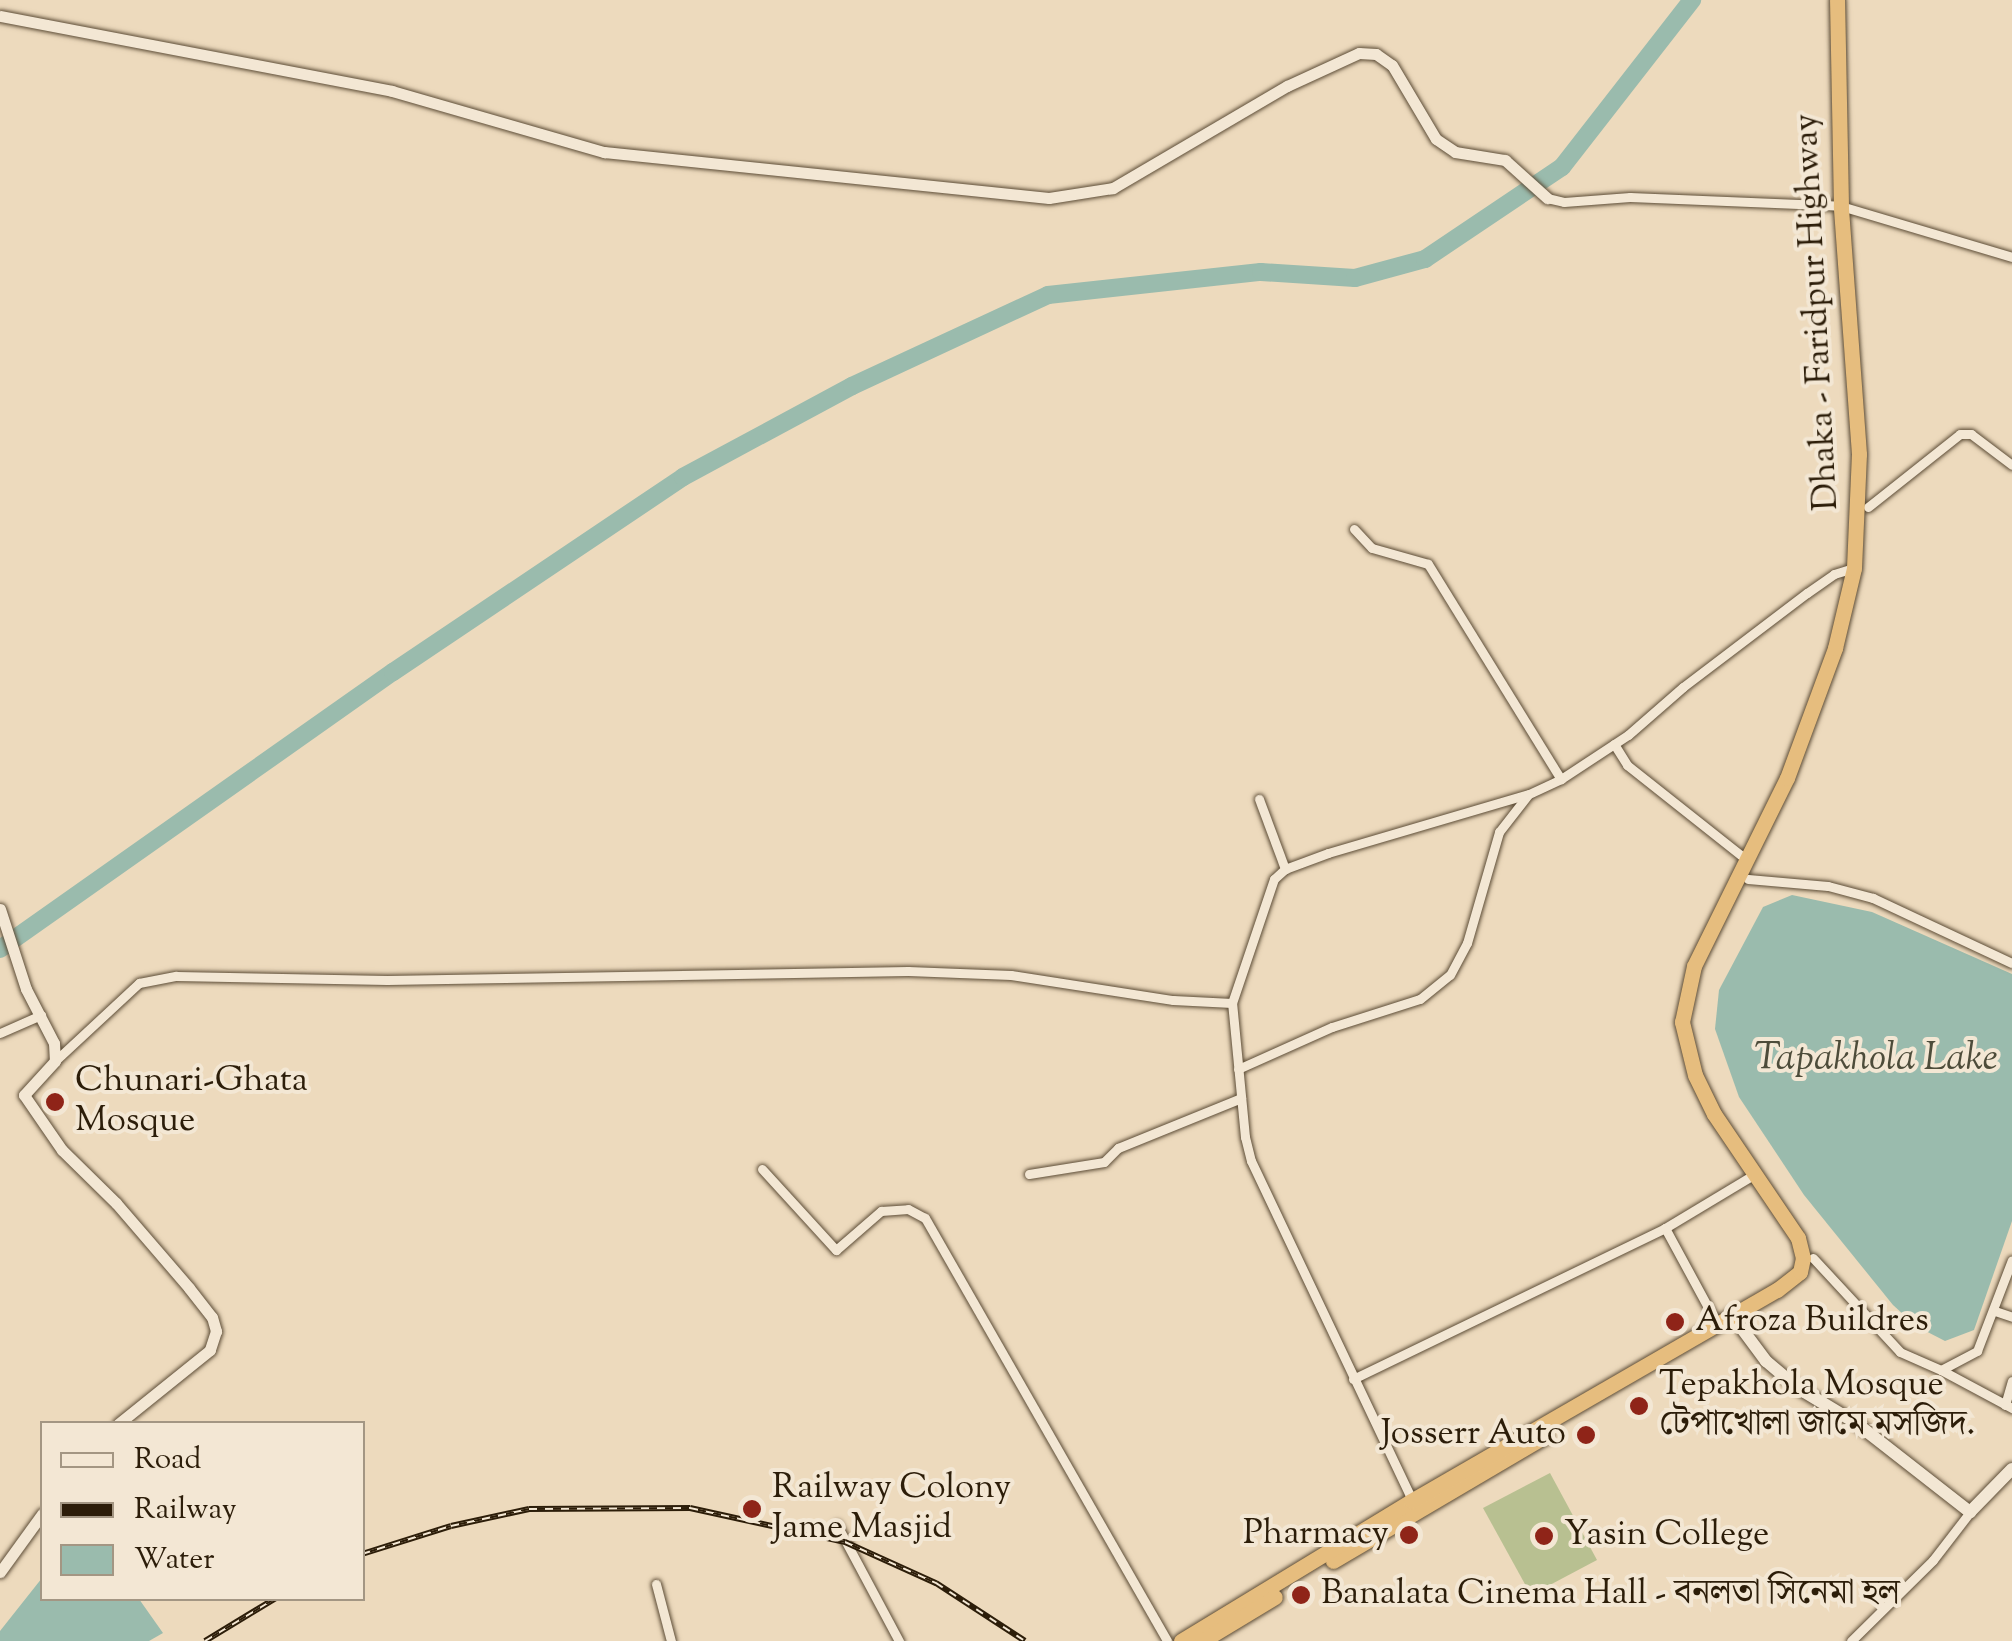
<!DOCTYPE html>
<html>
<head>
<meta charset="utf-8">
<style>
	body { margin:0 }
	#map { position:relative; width:2012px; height:1641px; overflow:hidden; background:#eddabd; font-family:"Sorts Mill Goudy","Noto Serif Bengali",serif }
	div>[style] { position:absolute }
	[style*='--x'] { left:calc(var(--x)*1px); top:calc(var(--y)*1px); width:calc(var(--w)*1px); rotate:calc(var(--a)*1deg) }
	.green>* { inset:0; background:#b8c091 }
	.water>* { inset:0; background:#9abbad }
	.river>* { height:18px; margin:-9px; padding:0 9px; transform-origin:9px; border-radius:9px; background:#9abbad }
	.roads { filter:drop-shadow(0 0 2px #5c4c36) drop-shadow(0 0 2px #5c4c36) }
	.minor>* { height:9px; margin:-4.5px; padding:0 4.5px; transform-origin:4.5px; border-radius:4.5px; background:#f3e7d4 }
	.tertiary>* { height:11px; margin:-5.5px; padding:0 5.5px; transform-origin:5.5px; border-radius:5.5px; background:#f3e7d4 }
	.secondary>* { height:12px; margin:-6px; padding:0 6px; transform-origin:6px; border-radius:6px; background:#f3e7d4 }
	.trunk>* { height:15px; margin:-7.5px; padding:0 7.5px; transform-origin:7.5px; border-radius:7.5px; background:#e6bd7e }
	.rail>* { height:6px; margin-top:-3px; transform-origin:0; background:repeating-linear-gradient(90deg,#f3e7d4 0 8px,#2c1d09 0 16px); box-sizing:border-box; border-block:2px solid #2c1d09 }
	.dots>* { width:28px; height:28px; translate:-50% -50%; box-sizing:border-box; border:5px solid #f3e7d4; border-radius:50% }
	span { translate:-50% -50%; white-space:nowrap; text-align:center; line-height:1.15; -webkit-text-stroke:8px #f3e7d4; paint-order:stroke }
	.street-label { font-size:35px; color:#2c1d09 }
	.poi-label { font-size:35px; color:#2c1d09 }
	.left { translate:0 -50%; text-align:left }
	.right { translate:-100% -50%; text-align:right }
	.water-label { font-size:38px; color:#4d4c3a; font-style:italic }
	.legend { position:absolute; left:40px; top:1421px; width:325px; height:180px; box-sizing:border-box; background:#f3e7d4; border:2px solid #a39683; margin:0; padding:12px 18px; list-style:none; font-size:30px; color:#2c1d09 }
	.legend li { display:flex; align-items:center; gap:20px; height:50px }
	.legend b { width:50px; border:2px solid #a39683 }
</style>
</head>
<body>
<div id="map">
	<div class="green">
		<div style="clip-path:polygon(1550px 1473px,1597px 1560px,1531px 1595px,1483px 1508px)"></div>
	</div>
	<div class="water">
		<div style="clip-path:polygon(1792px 895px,1872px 912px,2012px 974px,2012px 1221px,1974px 1330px,1945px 1341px,1916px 1326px,1893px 1305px,1804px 1195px,1739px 1097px,1715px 1029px,1719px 990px,1763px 907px)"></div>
		<div style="clip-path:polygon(42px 1578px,42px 1598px,139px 1599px,163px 1633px,149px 1641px,0 1641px,0 1631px)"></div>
	</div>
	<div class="river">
		<div style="--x:0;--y:949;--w:481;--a:-35.2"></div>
		<div style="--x:393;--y:672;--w:349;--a:-33.9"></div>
		<div style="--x:683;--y:477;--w:192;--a:-28.3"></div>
		<div style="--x:852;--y:386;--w:216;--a:-24.9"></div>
		<div style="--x:1048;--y:295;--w:214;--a:-6.2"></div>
		<div style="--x:1261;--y:272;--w:94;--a:3.7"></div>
		<div style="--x:1355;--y:278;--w:73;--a:-15.2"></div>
		<div style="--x:1425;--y:259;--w:165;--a:-33.9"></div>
		<div style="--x:1562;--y:167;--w:212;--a:-52.1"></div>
	</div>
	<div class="roads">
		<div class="minor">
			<div style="--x:1547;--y:198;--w:17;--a:13"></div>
			<div style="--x:1564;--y:202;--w:66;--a:-4.3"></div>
			<div style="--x:1630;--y:197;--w:211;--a:2.4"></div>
			<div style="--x:1841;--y:206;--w:178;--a:16.6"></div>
			<div style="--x:1868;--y:507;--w:117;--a:-38.4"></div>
			<div style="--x:1960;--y:434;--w:11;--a:0"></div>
			<div style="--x:1971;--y:434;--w:51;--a:37.1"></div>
			<div style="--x:1354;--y:529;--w:26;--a:47"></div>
			<div style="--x:1372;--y:548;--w:58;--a:15.9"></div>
			<div style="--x:1428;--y:564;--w:253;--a:58.3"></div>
			<div style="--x:1614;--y:744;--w:25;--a:58"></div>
			<div style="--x:1627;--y:765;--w:153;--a:38.4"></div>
			<div style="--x:1259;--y:799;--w:75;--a:69.6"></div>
			<div style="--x:1748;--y:879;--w:80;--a:5"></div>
			<div style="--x:1828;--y:886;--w:47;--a:14.9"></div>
			<div style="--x:1873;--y:898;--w:153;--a:25.1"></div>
			<div style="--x:0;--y:1033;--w:45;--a:-23.7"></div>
			<div style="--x:55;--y:1061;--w:115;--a:-42.9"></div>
			<div style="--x:139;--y:983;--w:38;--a:-11"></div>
			<div style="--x:176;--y:976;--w:211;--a:1.1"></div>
			<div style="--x:387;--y:980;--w:521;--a:-0.99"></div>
			<div style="--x:908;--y:971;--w:103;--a:2.2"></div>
			<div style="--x:1011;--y:975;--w:164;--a:8.8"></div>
			<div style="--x:1173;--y:1000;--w:59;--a:2.9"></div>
			<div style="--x:1238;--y:1069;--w:103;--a:-24.1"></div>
			<div style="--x:1332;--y:1027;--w:92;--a:-17.7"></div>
			<div style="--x:1420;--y:999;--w:38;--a:-39"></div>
			<div style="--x:1450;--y:975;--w:36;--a:-62"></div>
			<div style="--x:1467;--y:943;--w:116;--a:-73.9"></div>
			<div style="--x:1499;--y:832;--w:46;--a:-52.1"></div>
			<div style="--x:762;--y:1169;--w:110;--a:47.6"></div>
			<div style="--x:836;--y:1250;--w:60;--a:-40.9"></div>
			<div style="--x:881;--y:1211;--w:27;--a:-4"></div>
			<div style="--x:908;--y:1209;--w:19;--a:28"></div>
			<div style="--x:925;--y:1218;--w:487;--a:60.2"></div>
			<div style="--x:1029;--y:1174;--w:76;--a:-9.1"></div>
			<div style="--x:1104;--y:1162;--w:20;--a:-45"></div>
			<div style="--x:1118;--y:1148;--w:133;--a:-22.1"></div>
			<div style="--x:1665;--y:1228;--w:107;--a:61.5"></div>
			<div style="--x:1813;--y:1258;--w:128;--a:47.2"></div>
			<div style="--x:1900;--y:1352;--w:45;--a:23.7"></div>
			<div style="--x:1941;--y:1370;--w:41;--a:-27.8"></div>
			<div style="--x:1977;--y:1351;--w:97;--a:-69"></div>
			<div style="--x:1995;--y:1311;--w:18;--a:19"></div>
			<div style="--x:1941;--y:1370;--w:81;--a:28.2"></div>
			<div style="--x:1353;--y:1379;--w:347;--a:-25.8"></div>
			<div style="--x:1665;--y:1228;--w:105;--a:-31"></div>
			<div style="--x:2005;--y:1405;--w:25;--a:-74"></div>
			<div style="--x:1414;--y:1504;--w:380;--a:-115.4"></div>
			<div style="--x:1251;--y:1161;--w:25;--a:-104"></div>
			<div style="--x:1245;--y:1137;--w:135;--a:-95.5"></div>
			<div style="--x:1232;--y:1003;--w:131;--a:-71.3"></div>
			<div style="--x:1274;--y:879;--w:15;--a:-42"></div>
			<div style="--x:1285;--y:869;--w:46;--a:-20.4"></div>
			<div style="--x:1328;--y:853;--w:209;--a:-16.4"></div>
			<div style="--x:1529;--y:794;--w:35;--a:-25"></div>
			<div style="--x:1561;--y:779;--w:80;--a:-33.3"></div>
			<div style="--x:1628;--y:735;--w:73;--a:-41.1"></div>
			<div style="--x:1683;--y:687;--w:156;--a:-37.2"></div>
			<div style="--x:1807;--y:593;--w:33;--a:-35"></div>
			<div style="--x:1834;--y:574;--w:21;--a:-17"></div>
			<div style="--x:837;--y:1525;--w:132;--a:61.9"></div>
			<div style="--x:656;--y:1584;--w:59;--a:75.3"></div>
			<div style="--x:1851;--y:1641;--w:115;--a:-44.6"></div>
			<div style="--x:1933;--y:1560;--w:61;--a:-52.4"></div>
		</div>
		<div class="tertiary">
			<div style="--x:0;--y:16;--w:399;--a:10.8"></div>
			<div style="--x:392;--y:91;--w:221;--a:16.1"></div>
			<div style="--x:604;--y:152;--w:447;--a:5.9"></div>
			<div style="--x:1049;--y:198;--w:65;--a:-8.9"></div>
			<div style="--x:1113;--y:188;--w:202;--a:-30.4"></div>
			<div style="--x:1287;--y:86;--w:79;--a:-24.6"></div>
			<div style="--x:1359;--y:53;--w:17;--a:3"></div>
			<div style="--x:1376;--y:54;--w:19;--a:35"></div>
			<div style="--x:1392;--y:65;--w:86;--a:59.3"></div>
			<div style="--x:1436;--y:139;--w:23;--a:34"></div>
			<div style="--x:1455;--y:152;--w:51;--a:9.1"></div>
			<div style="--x:1505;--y:160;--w:57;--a:42.1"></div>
			<div style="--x:0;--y:909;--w:84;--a:72"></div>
			<div style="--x:26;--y:989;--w:61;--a:62.6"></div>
			<div style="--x:54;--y:1043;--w:18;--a:87"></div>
			<div style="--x:55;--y:1061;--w:46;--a:132.4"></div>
			<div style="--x:24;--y:1095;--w:67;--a:55.4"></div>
			<div style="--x:62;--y:1150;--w:76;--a:44.5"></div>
			<div style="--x:116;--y:1203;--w:112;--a:49.3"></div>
			<div style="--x:189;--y:1288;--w:37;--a:52"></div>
			<div style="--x:212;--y:1317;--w:15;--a:74"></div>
			<div style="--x:216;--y:1331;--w:20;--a:108"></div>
			<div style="--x:210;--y:1350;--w:118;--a:141.2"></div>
			<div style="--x:0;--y:1572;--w:72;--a:-54.1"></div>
		</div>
		<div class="secondary">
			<div style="--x:1731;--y:1314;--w:59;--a:53.3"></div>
			<div style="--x:1766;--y:1361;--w:42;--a:40.2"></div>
			<div style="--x:1798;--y:1388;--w:68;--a:31.1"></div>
			<div style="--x:1856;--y:1423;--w:145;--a:38"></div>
			<div style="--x:1970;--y:1512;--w:60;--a:-45.7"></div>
		</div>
		<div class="trunk">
			<div style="--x:1333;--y:1561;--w:246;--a:-30.5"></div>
			<div style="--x:1181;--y:1641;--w:269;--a:-31.3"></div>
			<div style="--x:1411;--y:1501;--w:422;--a:-30"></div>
			<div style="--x:1777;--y:1290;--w:29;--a:-38"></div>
			<div style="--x:1800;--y:1272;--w:14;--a:-78"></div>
			<div style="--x:1803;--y:1258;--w:21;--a:-104"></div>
			<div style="--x:1798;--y:1238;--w:150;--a:-124.1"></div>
			<div style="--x:1714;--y:1114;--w:43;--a:-116"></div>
			<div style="--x:1695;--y:1075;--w:55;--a:-103.8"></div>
			<div style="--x:1682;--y:1022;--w:57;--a:-77.9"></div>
			<div style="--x:1694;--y:966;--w:210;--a:-63.7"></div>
			<div style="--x:1787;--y:778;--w:139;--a:-69.7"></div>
			<div style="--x:1835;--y:648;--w:82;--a:-76.6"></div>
			<div style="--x:1854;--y:568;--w:114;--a:-87.5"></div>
			<div style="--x:1859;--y:454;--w:249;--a:-94.2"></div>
			<div style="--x:1841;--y:206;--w:206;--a:-91.1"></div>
			<div style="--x:1202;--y:1641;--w:85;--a:-31.1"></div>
		</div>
	</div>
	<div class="rail">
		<div style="--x:362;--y:1554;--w:93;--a:-17.5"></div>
		<div style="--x:451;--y:1526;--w:80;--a:-12.3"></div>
		<div style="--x:529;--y:1509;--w:161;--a:-0.4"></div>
		<div style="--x:690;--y:1508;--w:159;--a:12.4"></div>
		<div style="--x:845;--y:1542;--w:100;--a:24.3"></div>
		<div style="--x:936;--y:1583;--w:106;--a:33.1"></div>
		<div style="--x:205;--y:1641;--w:83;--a:-31.2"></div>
	</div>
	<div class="dots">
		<div style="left:55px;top:1102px;background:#8f2418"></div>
		<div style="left:1675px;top:1322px;background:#8f2418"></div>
		<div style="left:1639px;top:1406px;background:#8f2418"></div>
		<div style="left:1586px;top:1435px;background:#8f2418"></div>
		<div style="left:752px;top:1509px;background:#8f2418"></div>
		<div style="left:1409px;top:1535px;background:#8f2418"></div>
		<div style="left:1544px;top:1536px;background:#8f2418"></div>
		<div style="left:1301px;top:1595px;background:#8f2418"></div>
	</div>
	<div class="street-label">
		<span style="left:1818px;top:312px;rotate:-93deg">Dhaka - Faridpur Highway</span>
	</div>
	<div class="poi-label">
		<span class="left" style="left:75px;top:1102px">Chunari-Ghata<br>Mosque</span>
		<span class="left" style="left:1695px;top:1322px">Afroza Buildres</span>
		<span class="left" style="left:1659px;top:1406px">Tepakhola Mosque<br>টেপাখোলা জামে মসজিদ.</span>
		<span class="right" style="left:1566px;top:1435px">Josserr Auto</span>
		<span class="left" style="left:772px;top:1509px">Railway Colony<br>Jame Masjid</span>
		<span class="right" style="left:1389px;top:1535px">Pharmacy</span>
		<span class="left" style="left:1564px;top:1536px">Yasin College</span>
		<span class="left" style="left:1321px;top:1595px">Banalata Cinema Hall - বনলতা সিনেমা হল</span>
	</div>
	<div class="water-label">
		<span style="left:1876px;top:1061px">Tapakhola Lake</span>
	</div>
	<ul class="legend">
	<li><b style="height:12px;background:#f3e7d4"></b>Road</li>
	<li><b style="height:12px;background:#2c1d09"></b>Railway</li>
	<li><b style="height:28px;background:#9abbad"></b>Water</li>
	</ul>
</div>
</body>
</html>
